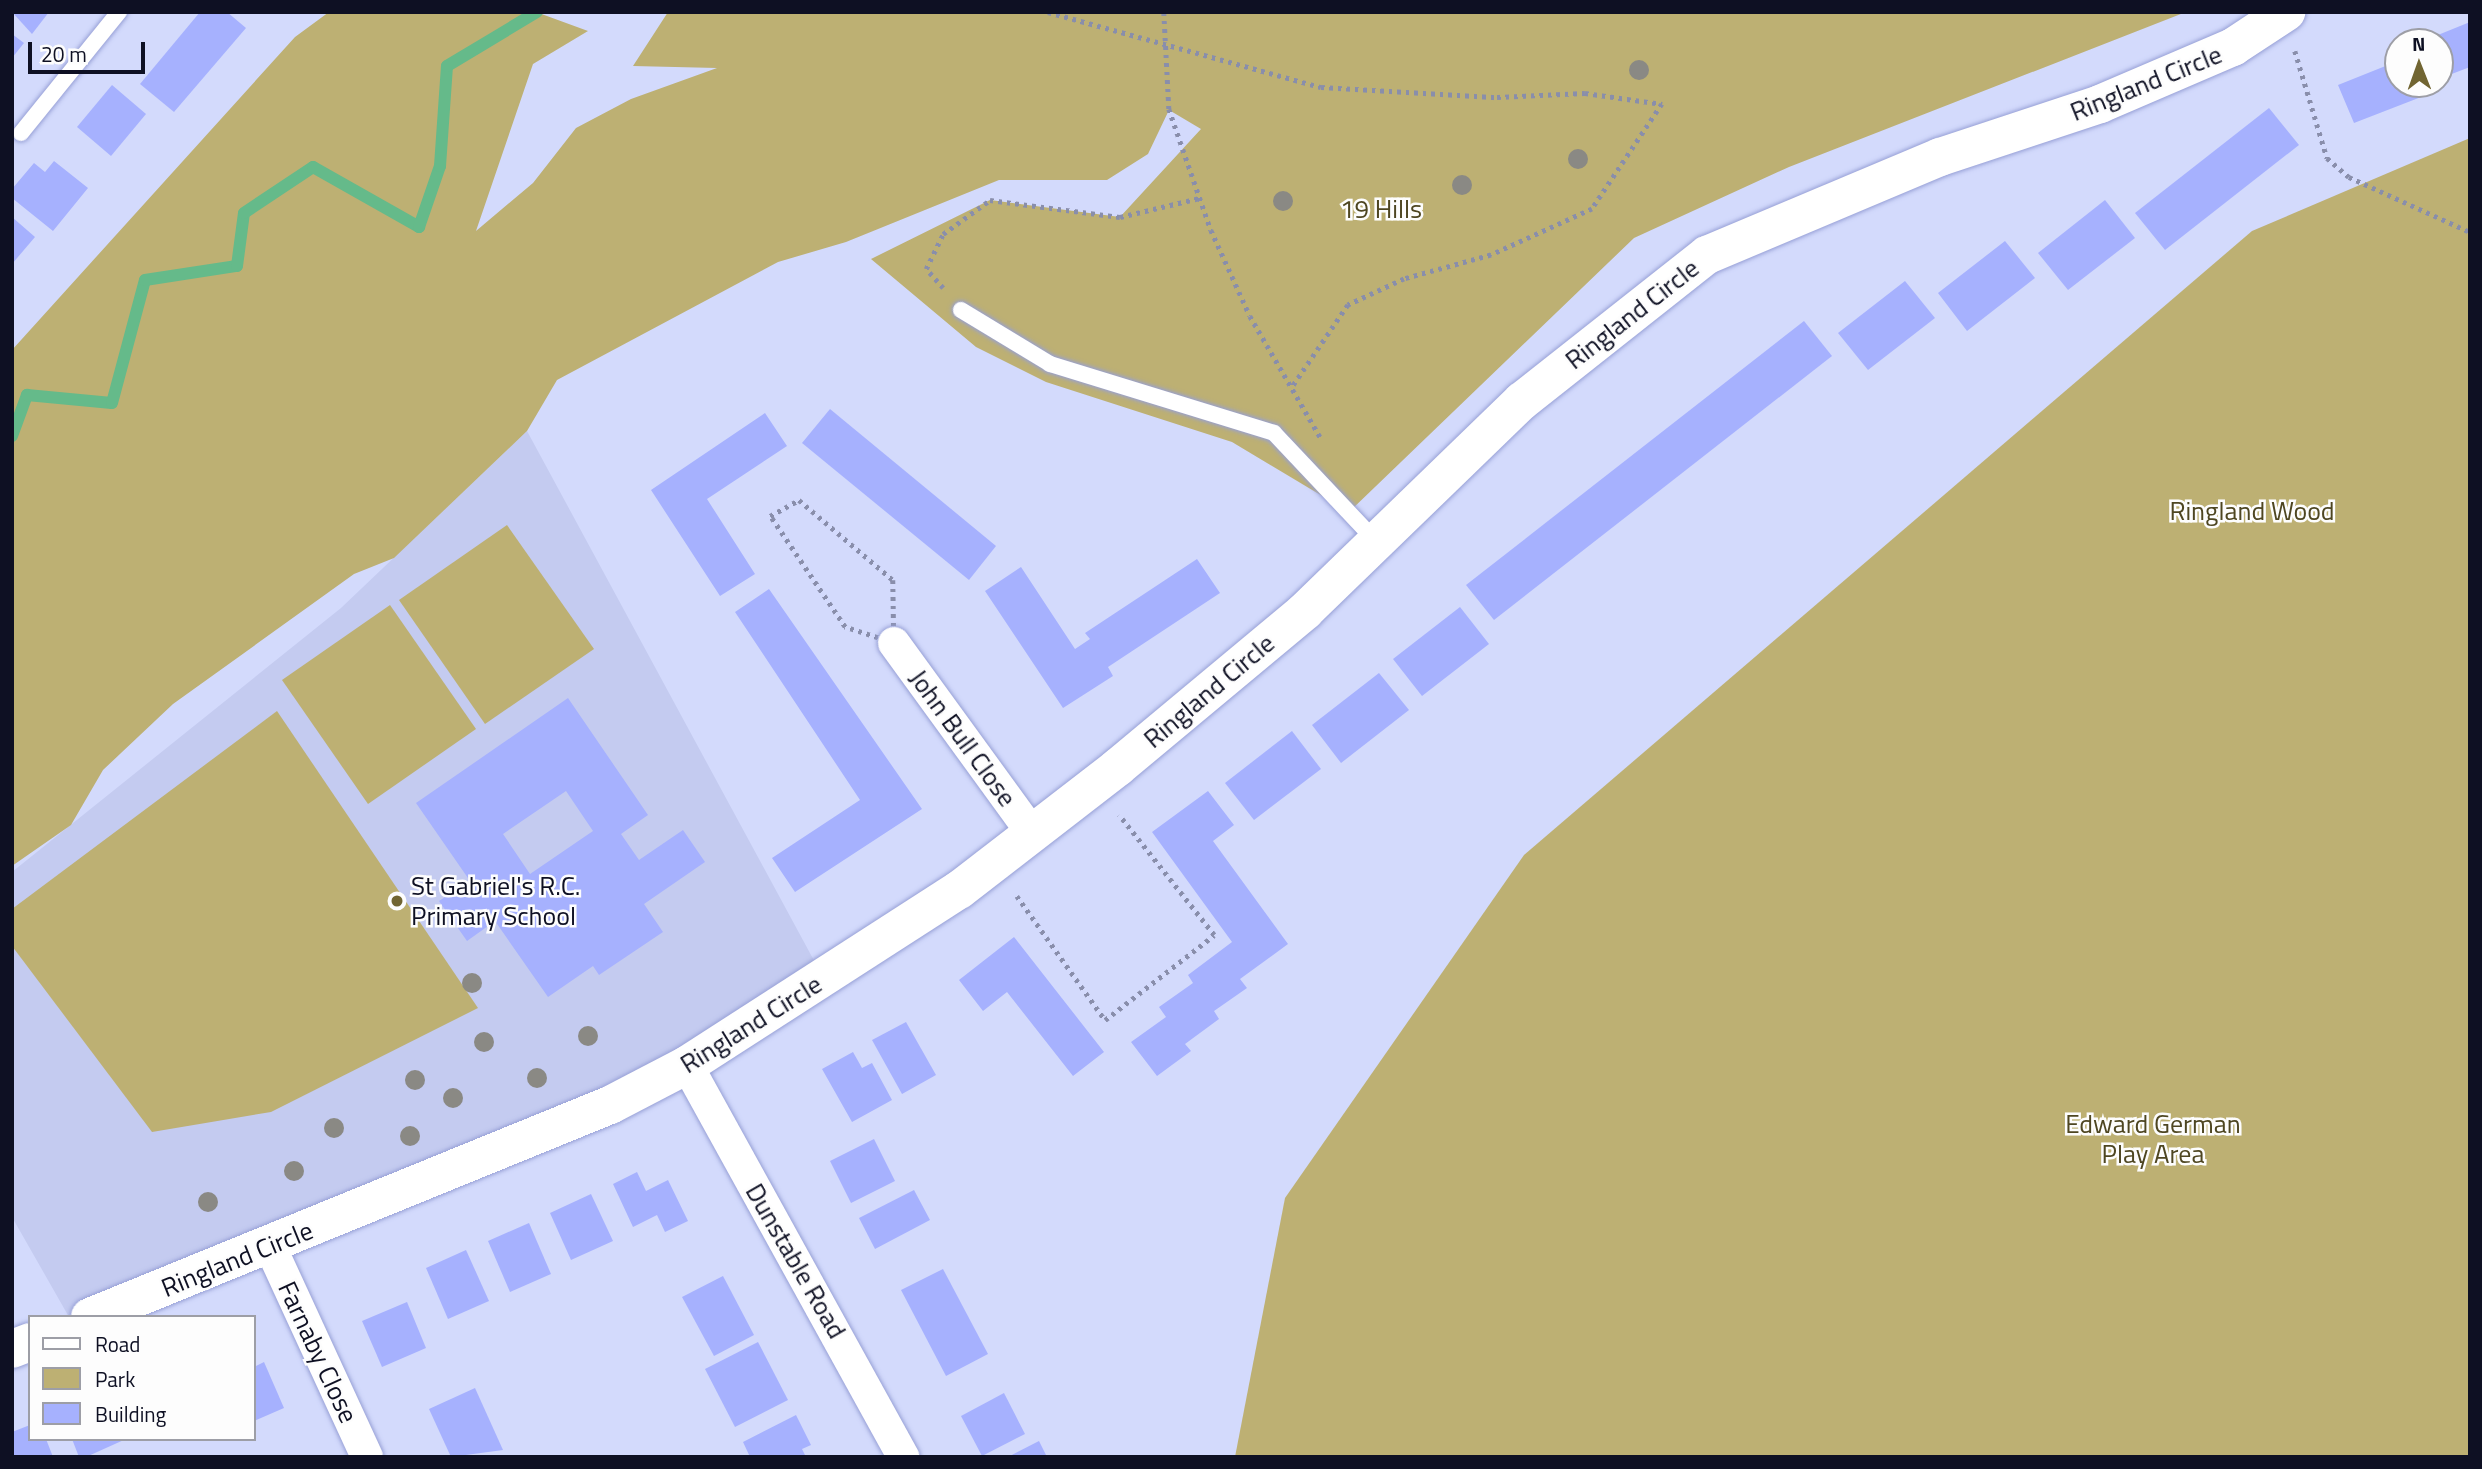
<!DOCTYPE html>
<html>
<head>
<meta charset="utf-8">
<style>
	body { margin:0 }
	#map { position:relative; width:2482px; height:1469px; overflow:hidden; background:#d3dafc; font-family:"Titillium Web",sans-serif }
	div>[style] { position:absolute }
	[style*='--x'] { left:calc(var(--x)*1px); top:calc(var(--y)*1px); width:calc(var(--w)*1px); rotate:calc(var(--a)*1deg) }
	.built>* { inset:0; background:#c4cbf0 }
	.green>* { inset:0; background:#bdb073 }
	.stream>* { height:12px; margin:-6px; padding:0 6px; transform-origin:6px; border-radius:6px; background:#65ba8a }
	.building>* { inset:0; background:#a6b1fe }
	.path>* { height:4.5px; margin-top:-2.25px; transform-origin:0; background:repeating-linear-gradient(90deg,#898eab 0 3.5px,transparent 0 8.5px) }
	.roads { filter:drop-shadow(0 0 2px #97a0d6) drop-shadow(0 0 2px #97a0d6) }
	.service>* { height:16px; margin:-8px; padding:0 8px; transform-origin:8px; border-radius:8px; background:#fff }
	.minor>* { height:32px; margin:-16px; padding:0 16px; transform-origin:16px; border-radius:16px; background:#fff }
	.tertiary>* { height:38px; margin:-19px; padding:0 19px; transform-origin:19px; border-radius:19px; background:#fff }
	.trees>* { width:20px; height:20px; margin:-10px; border-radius:50%; background:#8a8984 }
	.dots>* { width:19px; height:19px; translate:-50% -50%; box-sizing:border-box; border:4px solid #fdfdfd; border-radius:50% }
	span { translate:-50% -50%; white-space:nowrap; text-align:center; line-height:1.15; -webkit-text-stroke:5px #fdfdfd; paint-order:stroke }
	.street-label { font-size:26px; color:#0e1023 }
	.park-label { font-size:26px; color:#4e4621 }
	.poi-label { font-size:26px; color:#0e1023 }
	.left { translate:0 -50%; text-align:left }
	.frame { position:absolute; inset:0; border:14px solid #0e1023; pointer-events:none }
	.legend { position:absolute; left:28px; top:1315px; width:228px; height:126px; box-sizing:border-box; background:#fdfdfd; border:2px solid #9d9ea6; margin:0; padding:9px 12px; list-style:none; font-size:21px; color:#0e1023 }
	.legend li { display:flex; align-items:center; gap:14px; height:35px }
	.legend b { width:35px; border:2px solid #9d9ea6 }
	.north { position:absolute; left:2384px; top:28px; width:70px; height:70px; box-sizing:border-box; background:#fdfdfd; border:2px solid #9d9ea6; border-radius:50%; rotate:359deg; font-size:19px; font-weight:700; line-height:28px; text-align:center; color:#0e1023 }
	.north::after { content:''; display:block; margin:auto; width:24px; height:32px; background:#716532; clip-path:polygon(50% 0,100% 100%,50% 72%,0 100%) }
	.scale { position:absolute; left:28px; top:42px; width:117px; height:32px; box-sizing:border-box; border:4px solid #0e1023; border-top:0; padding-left:9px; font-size:21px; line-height:24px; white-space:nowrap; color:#0e1023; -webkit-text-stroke:5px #fdfdfd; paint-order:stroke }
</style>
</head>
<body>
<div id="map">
	<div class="built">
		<div style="clip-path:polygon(527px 431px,824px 979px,687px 1065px,90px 1317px,69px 1317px,12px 1217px,12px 872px,341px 608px)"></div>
	</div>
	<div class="green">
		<div style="clip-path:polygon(329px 12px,536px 12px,588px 31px,533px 64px,476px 231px,533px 183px,576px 128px,631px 99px,717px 68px,633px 66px,668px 12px,2186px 12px,1789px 167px,1634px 238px,1349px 512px,1232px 442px,1046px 382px,976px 347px,871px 259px,990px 200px,1120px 217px,1201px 129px,1169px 110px,1148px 154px,1107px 180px,999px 180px,846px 242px,778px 262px,557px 380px,527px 431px,394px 558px,354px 574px,173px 704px,103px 770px,71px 825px,12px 866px,12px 350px,295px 37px)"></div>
		<div style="clip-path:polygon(2470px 138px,2470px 1457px,1235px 1457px,1285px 1198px,1524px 855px,2252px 231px)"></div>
		<div style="clip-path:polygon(507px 525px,594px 649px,485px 724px,399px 600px)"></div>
		<div style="clip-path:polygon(390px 605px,476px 729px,368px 804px,282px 680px)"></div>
		<div style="clip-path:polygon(277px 711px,478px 1008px,271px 1112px,152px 1132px,12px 946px,12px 909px)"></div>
	</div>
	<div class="stream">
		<div style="--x:12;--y:436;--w:44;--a:-69.9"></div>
		<div style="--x:27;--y:395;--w:85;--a:5.4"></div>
		<div style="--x:112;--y:403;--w:127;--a:-75"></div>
		<div style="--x:145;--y:280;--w:93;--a:-8.7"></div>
		<div style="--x:237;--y:266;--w:53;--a:-82.5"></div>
		<div style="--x:244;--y:213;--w:83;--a:-33.7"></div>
		<div style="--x:313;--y:167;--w:122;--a:29.5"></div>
		<div style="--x:419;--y:227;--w:65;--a:-71"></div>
		<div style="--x:440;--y:166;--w:100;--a:-86"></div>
		<div style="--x:447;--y:66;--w:105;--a:-31"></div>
	</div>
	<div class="building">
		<div style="clip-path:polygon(12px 12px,49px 12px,32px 34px)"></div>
		<div style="clip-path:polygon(200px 12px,227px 12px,246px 28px,174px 112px,140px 84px)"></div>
		<div style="clip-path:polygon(2470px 22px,2470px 67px,2449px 75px,2433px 37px)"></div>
		<div style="clip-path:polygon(12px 34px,24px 43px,12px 58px)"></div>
		<div style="clip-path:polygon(2398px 61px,2398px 84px,2431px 84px,2434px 92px,2354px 123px,2338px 85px)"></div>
		<div style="clip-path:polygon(112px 85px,146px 114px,111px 156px,77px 127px)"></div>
		<div style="clip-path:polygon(2269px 108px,2299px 145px,2165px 250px,2135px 213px)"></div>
		<div style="clip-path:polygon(54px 161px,88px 188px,53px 231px,12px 198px,12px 189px,34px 163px,45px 172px)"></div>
		<div style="clip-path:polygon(2105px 200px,2135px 238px,2068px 290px,2038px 253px)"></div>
		<div style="clip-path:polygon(12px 217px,35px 237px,12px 264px)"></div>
		<div style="clip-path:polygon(2005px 241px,2035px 278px,1967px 331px,1938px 293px)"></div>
		<div style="clip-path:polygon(1905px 281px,1935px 318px,1868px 370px,1838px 333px)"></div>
		<div style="clip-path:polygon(1804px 321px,1832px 356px,1494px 620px,1466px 585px)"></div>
		<div style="clip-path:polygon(830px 409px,996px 546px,969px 580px,802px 443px)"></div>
		<div style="clip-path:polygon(765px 413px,787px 446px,707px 499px,755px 574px,720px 596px,651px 490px)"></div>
		<div style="clip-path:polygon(1197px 559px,1220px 593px,1108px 667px,1113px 676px,1063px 708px,985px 591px,1021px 567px,1075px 649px,1090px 639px,1085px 633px)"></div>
		<div style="clip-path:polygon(769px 589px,922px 809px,795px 892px,772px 858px,860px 800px,735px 612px)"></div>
		<div style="clip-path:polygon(1460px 607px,1489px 644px,1422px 696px,1393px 659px)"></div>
		<div style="clip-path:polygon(1379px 673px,1409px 710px,1341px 763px,1312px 725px)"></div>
		<div style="clip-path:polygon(evenodd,568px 698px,648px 815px,621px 834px,639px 860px,683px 830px,705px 862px,644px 904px,663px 932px,599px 975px,593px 966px,548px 997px,495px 921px,467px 941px,439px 901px,470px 881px,416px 803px,568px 698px,566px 791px,593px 831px,530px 874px,503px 834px,566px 791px)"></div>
		<div style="clip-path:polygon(1292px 731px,1321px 769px,1254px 820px,1225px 783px)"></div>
		<div style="clip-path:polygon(1208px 791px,1234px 825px,1213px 841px,1288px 944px,1240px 979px,1247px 988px,1214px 1011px,1219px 1019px,1185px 1044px,1191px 1051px,1157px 1076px,1131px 1042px,1166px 1017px,1159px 1007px,1193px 983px,1188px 975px,1232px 942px,1152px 832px)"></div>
		<div style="clip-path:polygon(1014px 937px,1104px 1052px,1073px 1076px,1007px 992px,983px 1011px,959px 980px)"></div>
		<div style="clip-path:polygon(906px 1022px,936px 1075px,902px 1094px,872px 1040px)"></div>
		<div style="clip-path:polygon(853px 1052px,862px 1068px,872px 1063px,892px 1100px,852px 1122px,822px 1069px)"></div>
		<div style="clip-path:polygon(874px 1139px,895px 1181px,851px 1203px,830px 1161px)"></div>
		<div style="clip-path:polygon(637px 1172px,646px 1191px,668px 1180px,688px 1221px,665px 1232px,657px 1215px,633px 1227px,613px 1184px)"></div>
		<div style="clip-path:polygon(914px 1190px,930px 1220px,875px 1249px,859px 1218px)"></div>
		<div style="clip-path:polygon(591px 1194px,613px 1241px,571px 1260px,550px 1213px)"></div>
		<div style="clip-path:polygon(529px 1223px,551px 1274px,510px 1292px,488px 1241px)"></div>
		<div style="clip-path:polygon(466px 1250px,489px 1301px,448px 1319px,426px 1268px)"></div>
		<div style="clip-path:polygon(943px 1269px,988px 1354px,946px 1376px,901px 1290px)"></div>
		<div style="clip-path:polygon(723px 1276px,754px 1335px,714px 1356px,682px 1297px)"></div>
		<div style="clip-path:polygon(407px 1302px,426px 1348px,382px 1367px,362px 1321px)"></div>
		<div style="clip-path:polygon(758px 1342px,788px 1400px,735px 1427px,705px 1369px)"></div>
		<div style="clip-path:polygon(264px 1362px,284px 1408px,254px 1421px,254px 1367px)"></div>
		<div style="clip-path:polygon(475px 1388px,503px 1450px,451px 1457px,429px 1409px)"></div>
		<div style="clip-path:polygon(1004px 1393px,1025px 1434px,982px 1456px,961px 1416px)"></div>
		<div style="clip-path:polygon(796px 1415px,811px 1445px,802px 1449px,806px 1457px,750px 1457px,743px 1442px)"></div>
		<div style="clip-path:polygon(30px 1425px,30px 1439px,46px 1439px,53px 1457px,12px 1457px,12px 1432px)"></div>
		<div style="clip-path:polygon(72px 1439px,126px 1439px,86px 1457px,79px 1457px)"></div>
		<div style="clip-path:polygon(1039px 1441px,1047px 1457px,1008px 1457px)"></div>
	</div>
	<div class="path">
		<div style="--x:1048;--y:12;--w:283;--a:15.4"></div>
		<div style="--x:1321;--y:87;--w:176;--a:3.3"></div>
		<div style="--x:1497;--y:97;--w:88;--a:-2.6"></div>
		<div style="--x:1585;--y:93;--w:78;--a:8.1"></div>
		<div style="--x:1662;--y:104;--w:126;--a:123.7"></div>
		<div style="--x:1592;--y:209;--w:111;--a:155.5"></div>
		<div style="--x:1491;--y:255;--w:90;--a:164.6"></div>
		<div style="--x:1404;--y:279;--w:62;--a:155.1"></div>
		<div style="--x:1348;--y:305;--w:98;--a:124.2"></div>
		<div style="--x:1164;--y:12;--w:97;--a:87"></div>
		<div style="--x:1169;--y:109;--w:128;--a:70.9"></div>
		<div style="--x:1211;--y:230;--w:94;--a:65.6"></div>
		<div style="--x:1250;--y:316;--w:143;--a:59.9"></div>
		<div style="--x:2295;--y:51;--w:112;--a:73.3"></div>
		<div style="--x:2327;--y:158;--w:29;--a:41"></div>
		<div style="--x:2349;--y:177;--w:133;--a:24.4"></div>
		<div style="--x:943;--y:288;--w:25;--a:-132"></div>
		<div style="--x:926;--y:269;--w:39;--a:-64"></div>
		<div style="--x:943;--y:234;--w:58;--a:-35.9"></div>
		<div style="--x:990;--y:200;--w:131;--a:7.5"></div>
		<div style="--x:1120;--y:217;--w:82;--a:-13.4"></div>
		<div style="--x:799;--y:500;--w:123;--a:40.4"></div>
		<div style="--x:893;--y:580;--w:63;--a:89.1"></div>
		<div style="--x:894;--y:643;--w:52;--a:-161.9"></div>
		<div style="--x:845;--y:627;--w:134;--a:-124"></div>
		<div style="--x:770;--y:516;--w:33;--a:-29"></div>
		<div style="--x:1017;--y:896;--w:152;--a:54.6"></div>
		<div style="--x:1105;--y:1020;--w:138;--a:-37.9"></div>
		<div style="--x:1214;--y:935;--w:153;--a:-128.4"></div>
	</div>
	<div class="roads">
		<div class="service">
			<div style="--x:21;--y:133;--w:156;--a:-51"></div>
			<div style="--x:961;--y:310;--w:104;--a:31.2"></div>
			<div style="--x:1050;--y:364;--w:234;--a:17.1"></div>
			<div style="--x:1274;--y:433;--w:147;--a:46.7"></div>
		</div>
		<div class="minor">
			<div style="--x:894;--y:643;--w:236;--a:54"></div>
			<div style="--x:687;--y:1065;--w:448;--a:61.1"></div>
			<div style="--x:270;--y:1246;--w:232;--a:65.3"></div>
		</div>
		<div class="tertiary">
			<div style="--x:90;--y:1317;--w:562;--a:-22.18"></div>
			<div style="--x:610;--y:1105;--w:87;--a:-27.5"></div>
			<div style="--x:687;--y:1065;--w:323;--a:-32.8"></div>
			<div style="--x:959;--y:890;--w:201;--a:-37.7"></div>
			<div style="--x:1118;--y:767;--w:244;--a:-39.8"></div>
			<div style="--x:1305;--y:611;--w:302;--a:-44.1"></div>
			<div style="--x:1522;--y:401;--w:236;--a:-38.3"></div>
			<div style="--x:1707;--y:255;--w:253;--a:-22.8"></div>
			<div style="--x:1940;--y:157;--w:169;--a:-18.3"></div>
			<div style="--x:2100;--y:104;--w:145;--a:-23.2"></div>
			<div style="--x:2233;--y:47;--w:64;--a:-33.4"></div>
			<div style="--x:12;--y:1349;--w:19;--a:-21"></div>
		</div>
	</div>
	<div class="trees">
		<div style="left:1639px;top:70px"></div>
		<div style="left:1578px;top:159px"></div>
		<div style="left:1462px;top:185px"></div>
		<div style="left:1283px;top:201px"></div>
		<div style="left:472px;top:983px"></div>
		<div style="left:588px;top:1036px"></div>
		<div style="left:484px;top:1042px"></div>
		<div style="left:537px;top:1078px"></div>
		<div style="left:415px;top:1080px"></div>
		<div style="left:453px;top:1098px"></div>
		<div style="left:334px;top:1128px"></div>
		<div style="left:410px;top:1136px"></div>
		<div style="left:294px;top:1171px"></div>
		<div style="left:208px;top:1202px"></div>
	</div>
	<div class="dots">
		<div style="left:397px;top:901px;background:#716532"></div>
	</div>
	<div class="street-label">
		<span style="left:2146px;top:83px;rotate:-22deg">Ringland Circle</span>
		<span style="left:1632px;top:314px;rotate:-38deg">Ringland Circle</span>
		<span style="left:1209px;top:691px;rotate:-40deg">Ringland Circle</span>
		<span style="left:963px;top:738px;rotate:54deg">John Bull Close</span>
		<span style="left:751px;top:1024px;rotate:-32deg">Ringland Circle</span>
		<span style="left:237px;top:1259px;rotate:-22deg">Ringland Circle</span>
		<span style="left:796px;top:1261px;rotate:60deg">Dunstable Road</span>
		<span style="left:318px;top:1352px;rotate:65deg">Farnaby Close</span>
	</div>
	<div class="park-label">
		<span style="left:1381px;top:209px">19 Hills</span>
		<span style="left:2252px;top:511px">Ringland Wood</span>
		<span style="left:2153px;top:1139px">Edward German<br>Play Area</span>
	</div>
	<div class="poi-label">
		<span class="left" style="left:411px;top:901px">St Gabriel's R.C.<br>Primary School</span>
	</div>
	<div class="frame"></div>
	<ul class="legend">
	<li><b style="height:9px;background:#fff"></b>Road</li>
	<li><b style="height:19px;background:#bdb073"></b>Park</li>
	<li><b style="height:19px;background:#a6b1fe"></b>Building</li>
	</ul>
	<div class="north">N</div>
	<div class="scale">20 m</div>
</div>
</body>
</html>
